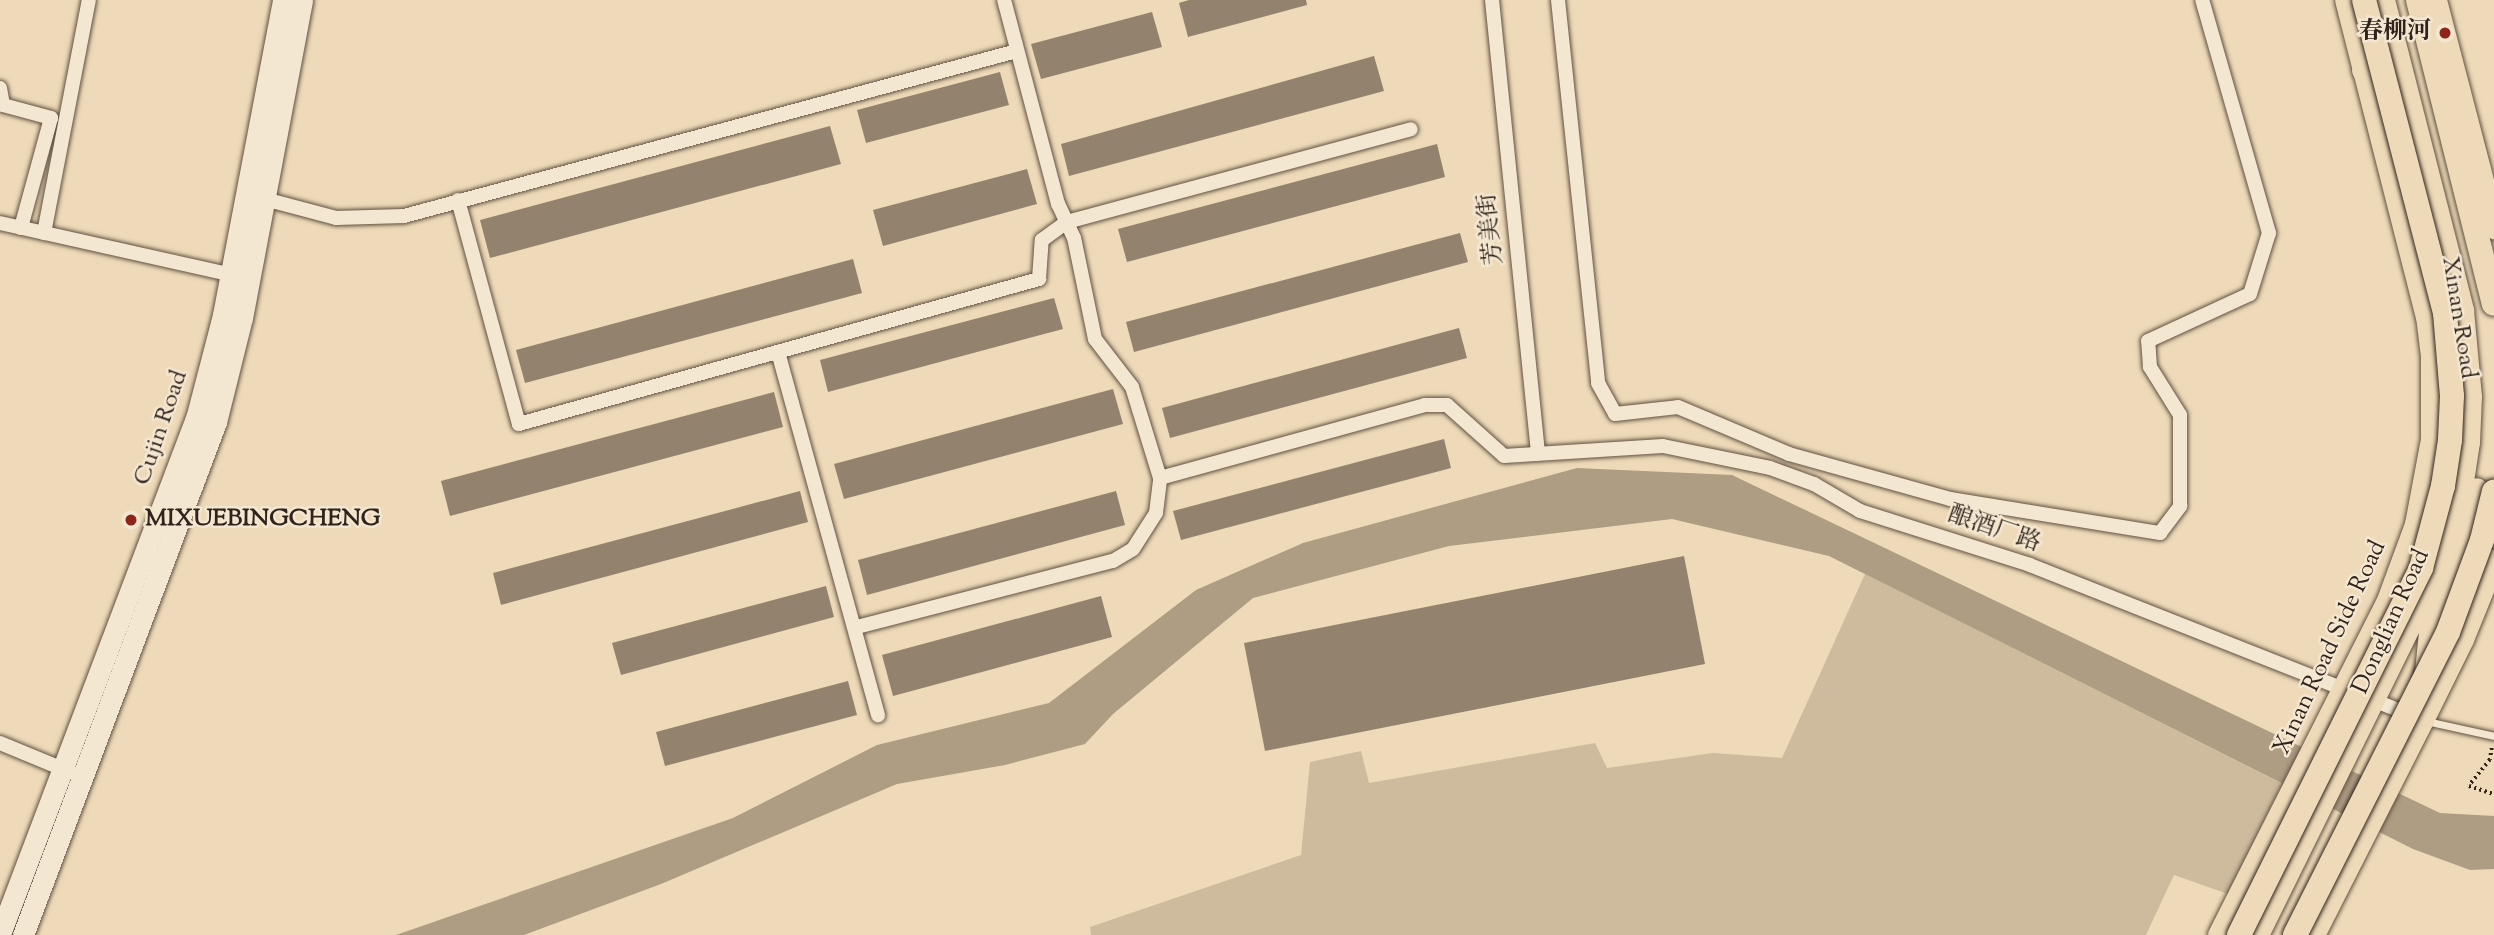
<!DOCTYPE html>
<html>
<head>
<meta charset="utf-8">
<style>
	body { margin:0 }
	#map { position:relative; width:2494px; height:935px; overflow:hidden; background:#eedab8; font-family:"Sorts Mill Goudy","Noto Serif SC",serif }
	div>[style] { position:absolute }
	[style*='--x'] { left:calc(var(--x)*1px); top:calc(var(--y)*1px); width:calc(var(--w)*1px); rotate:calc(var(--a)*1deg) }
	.green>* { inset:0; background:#cebb9d }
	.water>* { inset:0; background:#ae9c83 }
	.building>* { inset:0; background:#93826d }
	.path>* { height:3.5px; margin-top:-1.75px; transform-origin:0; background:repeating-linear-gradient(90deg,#31231b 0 2px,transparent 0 5.5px) }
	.roads { filter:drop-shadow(0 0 2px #605142) drop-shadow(0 0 2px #605142) }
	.service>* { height:7px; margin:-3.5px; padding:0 3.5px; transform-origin:3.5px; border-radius:3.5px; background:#f4e7d1 }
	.minor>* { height:14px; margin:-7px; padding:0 7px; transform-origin:7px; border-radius:7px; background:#f4e7d1 }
	.secondary>* { height:21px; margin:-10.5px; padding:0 10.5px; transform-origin:10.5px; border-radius:10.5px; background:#f4e7d1 }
	.primary>* { height:23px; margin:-11.5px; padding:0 11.5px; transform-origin:11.5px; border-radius:11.5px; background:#eedab8 }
	.trunk>* { height:24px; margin:-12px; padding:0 12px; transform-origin:12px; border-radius:12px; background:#eedab8 }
	.bridges { filter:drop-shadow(0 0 2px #31231b) drop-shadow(0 0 2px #31231b) }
	.trunk-bridge>* { height:24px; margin:-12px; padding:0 12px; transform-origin:12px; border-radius:12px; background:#eedab8 }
	.dots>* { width:19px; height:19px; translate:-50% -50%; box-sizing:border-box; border:4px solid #f4e7d1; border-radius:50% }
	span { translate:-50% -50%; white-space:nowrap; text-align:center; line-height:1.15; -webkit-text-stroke:5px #f4e7d1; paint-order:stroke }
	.poi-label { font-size:24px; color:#31231b; font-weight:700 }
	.right { translate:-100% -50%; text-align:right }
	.left { translate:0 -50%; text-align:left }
	.street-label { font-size:24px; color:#31231b }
</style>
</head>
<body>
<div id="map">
	<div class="green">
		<div style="clip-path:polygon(1865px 574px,2287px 786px,2228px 894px,2174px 875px,2146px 935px,1091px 935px,1090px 927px,1301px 855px,1310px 762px,1361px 751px,1369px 783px,1595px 743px,1607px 768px,1713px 753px,1782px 758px)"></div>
	</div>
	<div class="water">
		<div style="clip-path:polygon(1577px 468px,1732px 475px,2440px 813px,2494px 816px,2494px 869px,2470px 870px,2413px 849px,1829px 556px,1672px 519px,1449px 546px,1253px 598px,1113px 714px,1085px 744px,1005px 765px,897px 784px,661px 884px,524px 935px,396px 935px,733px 818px,877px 745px,1049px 703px,1196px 590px,1303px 543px)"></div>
	</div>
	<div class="building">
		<div style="clip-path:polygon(1189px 0,1306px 0,1307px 5px,1188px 37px,1179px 3px)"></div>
		<div style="clip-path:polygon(1152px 12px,1162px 47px,1041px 79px,1031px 44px)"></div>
		<div style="clip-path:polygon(1374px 56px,1384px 91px,1069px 176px,1061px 144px)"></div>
		<div style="clip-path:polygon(1000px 72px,1009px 105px,866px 143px,857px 110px)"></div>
		<div style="clip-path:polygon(830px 126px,841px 164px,490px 258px,480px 220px)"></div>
		<div style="clip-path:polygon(1437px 144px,1445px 177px,1127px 262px,1118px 229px)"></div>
		<div style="clip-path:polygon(1027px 169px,1037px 204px,883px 246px,873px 210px)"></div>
		<div style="clip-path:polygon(1460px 233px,1468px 262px,1134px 352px,1126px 322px)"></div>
		<div style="clip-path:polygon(853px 259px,862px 293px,525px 383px,516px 350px)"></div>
		<div style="clip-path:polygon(1054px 298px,1063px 329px,828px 392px,820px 360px)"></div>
		<div style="clip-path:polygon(1459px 328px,1467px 358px,1170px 438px,1162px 408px)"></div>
		<div style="clip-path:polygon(1113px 389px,1123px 424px,844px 499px,834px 464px)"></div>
		<div style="clip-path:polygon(774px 392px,783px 427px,450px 516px,441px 481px)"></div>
		<div style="clip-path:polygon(1444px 439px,1451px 468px,1181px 540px,1173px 511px)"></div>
		<div style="clip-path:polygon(800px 491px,808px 522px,501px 605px,493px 573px)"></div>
		<div style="clip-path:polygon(1116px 491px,1125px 525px,867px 595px,858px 560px)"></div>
		<div style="clip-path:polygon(1684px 556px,1705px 664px,1265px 751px,1244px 643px)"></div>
		<div style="clip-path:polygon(826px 586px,834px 617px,621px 675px,612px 643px)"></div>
		<div style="clip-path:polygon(1101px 596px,1112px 637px,893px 696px,882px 655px)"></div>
		<div style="clip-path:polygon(848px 681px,857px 715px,665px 766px,656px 732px)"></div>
	</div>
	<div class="path">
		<div style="--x:2492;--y:748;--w:12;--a:99"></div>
		<div style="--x:2490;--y:760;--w:33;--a:129"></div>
		<div style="--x:2469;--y:786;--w:26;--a:18"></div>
	</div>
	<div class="roads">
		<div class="service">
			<div style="--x:2426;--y:721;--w:70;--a:12.4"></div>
		</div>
		<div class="minor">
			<div style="--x:1492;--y:0;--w:456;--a:84.2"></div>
			<div style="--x:1558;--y:0;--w:385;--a:84"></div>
			<div style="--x:1598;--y:383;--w:35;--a:61"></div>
			<div style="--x:1615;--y:414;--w:63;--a:-6.3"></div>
			<div style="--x:1678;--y:407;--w:121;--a:22.9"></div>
			<div style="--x:1789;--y:454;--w:167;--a:15.6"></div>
			<div style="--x:1950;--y:499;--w:213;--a:9.2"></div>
			<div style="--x:2160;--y:533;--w:34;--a:-53"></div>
			<div style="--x:2180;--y:506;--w:91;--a:-90"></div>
			<div style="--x:2180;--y:415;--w:57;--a:-122"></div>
			<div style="--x:2150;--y:367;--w:26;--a:-94"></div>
			<div style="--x:2148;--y:341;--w:112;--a:-24.7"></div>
			<div style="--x:2250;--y:294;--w:64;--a:-72.7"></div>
			<div style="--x:2269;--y:233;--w:242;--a:-106"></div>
			<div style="--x:0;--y:88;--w:17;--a:80"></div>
			<div style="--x:3;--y:105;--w:50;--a:15.2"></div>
			<div style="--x:51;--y:118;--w:114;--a:105.3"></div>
			<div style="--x:257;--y:197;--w:82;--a:14.9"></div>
			<div style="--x:336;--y:218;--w:68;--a:-1.7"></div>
			<div style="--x:404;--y:216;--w:635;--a:-15.07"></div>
			<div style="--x:458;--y:200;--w:232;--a:74.8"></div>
			<div style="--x:519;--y:424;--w:540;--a:-15.58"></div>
			<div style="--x:1039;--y:279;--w:39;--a:-86"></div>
			<div style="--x:1042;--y:240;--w:31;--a:-36"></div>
			<div style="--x:1067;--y:222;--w:356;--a:-15.1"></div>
			<div style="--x:0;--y:223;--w:244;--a:12.6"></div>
			<div style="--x:44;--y:233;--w:237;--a:-79.1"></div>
			<div style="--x:778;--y:352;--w:377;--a:74.6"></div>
			<div style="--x:1160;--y:478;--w:275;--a:-15.4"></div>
			<div style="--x:1425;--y:405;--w:22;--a:0"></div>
			<div style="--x:1447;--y:405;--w:76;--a:41.8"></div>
			<div style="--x:1504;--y:456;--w:159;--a:-3.6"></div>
			<div style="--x:1663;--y:446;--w:109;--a:11.6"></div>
			<div style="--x:1770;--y:468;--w:47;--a:20"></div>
			<div style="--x:1814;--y:484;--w:53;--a:30.4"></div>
			<div style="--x:1860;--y:511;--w:178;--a:17.6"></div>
			<div style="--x:2030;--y:565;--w:343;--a:21.6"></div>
			<div style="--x:857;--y:627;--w:264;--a:-14.5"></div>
			<div style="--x:1113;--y:561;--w:23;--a:-31"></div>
			<div style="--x:1133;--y:549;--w:43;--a:-57.4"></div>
			<div style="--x:1156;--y:513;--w:35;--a:-83"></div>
			<div style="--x:1160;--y:478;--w:95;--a:-107.1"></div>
			<div style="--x:1132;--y:387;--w:61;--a:-127.6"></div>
			<div style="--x:1095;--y:339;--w:103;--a:-101.7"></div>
			<div style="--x:1074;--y:238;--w:38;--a:-115"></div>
			<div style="--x:1058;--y:204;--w:211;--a:-104.8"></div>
			<div style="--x:2368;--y:698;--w:46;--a:21.6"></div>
			<div style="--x:0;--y:743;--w:76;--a:22.5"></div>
		</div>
		<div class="secondary">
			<div style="--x:0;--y:934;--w:555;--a:-69.21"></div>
			<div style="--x:197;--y:415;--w:103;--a:-75.4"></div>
			<div style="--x:223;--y:315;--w:321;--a:-79.2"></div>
			<div style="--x:23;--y:935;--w:548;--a:-69.38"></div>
			<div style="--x:216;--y:422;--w:107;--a:-76"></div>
			<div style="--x:242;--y:318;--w:324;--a:-79.3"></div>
		</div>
		<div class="primary">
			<div style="--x:2435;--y:0;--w:235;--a:75.4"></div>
			<div style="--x:2425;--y:714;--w:84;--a:-63.7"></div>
			<div style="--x:2462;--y:639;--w:85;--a:-67.9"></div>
			<div style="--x:2219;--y:935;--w:372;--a:-63.2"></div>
			<div style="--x:2387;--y:603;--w:84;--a:-69.8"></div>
			<div style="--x:2416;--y:524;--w:86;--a:-79.3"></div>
			<div style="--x:2432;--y:439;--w:83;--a:-90"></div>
			<div style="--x:2432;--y:356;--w:39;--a:-97"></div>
			<div style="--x:2427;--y:317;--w:327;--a:-104.3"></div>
		</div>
		<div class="trunk">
			<div style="--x:2418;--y:0;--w:313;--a:76"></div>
			<div style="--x:2364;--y:70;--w:44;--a:50.5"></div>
			<div style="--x:2257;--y:935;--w:403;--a:-63.8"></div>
			<div style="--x:2435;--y:573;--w:89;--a:-73"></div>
			<div style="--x:2461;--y:488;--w:47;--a:-81.3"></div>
			<div style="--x:2468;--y:442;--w:45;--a:-87.5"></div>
			<div style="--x:2470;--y:397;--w:87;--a:-95.3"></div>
			<div style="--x:2462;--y:310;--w:320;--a:-104.3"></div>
			<div style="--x:2313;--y:935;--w:241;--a:-63.1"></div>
			<div style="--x:2422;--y:720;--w:97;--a:-84.1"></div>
			<div style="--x:2432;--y:624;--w:96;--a:-69.3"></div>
			<div style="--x:2466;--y:534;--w:45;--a:-76"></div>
		</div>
	</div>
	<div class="bridges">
		<div class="trunk-bridge">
			<div style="--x:2239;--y:935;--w:410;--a:-63.6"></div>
			<div style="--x:2421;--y:568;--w:85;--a:-75"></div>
			<div style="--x:2443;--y:486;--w:47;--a:-81.3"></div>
			<div style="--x:2450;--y:440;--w:44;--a:-87.4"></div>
			<div style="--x:2452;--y:396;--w:83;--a:-94.8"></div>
			<div style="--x:2445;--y:313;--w:323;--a:-104.5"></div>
			<div style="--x:2295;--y:935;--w:339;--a:-63.2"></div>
			<div style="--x:2448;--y:632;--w:98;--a:-69.7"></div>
			<div style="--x:2482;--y:540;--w:50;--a:-76.2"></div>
		</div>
	</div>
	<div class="dots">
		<div style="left:2445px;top:33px;background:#8f2418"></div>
		<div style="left:131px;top:520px;background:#8f2418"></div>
	</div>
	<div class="poi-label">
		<span class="right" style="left:2431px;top:33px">春柳河</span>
		<span class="left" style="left:145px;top:520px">MIXUEBINGCHENG</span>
	</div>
	<div class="street-label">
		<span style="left:1492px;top:229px;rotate:-96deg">芳美街</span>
		<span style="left:2458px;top:318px;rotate:81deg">Xinan Road</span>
		<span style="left:162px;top:428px;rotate:-71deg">Cujin Road</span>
		<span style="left:1994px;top:530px;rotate:19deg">酿酒厂路</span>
		<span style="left:2392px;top:622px;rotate:-66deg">Donglian Road</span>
		<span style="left:2331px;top:648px;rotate:-65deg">Xinan Road Side Road</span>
	</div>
</div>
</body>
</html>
